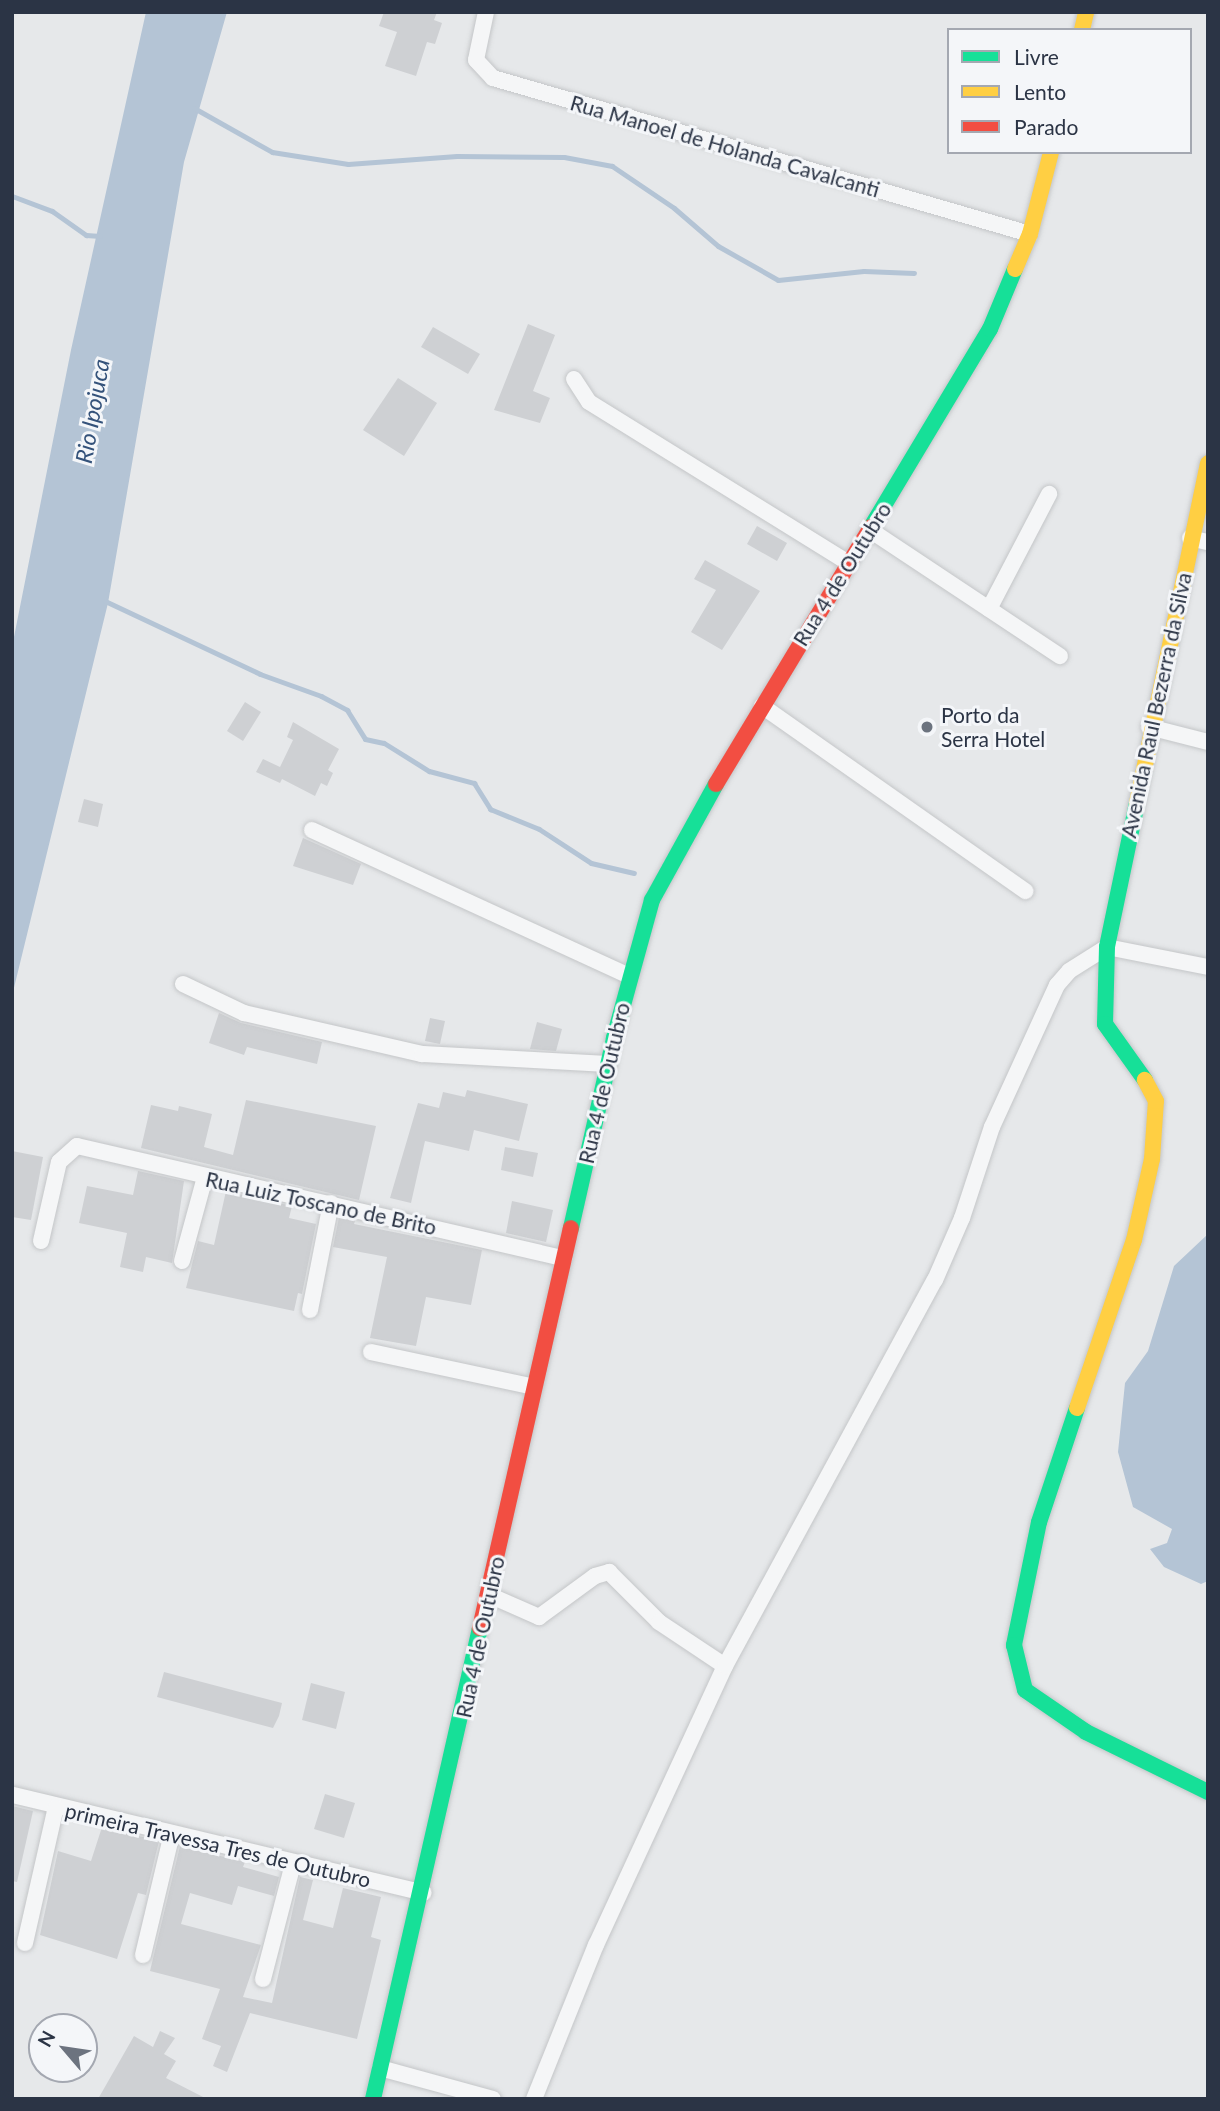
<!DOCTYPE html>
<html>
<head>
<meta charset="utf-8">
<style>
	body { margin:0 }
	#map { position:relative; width:1220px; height:2111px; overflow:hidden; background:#e6e8ea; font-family:Lato,sans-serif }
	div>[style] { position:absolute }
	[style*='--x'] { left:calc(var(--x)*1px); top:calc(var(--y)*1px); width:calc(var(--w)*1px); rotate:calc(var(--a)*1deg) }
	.water>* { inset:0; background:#b4c4d5 }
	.stream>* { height:5px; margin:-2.5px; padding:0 2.5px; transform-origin:2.5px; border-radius:2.5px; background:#b4c4d5 }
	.building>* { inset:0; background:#ced0d3 }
	.roads { filter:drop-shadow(0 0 2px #c4c6c8) drop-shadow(0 0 2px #c4c6c8) }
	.street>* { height:16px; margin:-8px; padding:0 8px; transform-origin:8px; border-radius:8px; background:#f5f6f7 }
	.fast>* { height:16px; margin:-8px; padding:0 8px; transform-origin:8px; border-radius:8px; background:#16e098 }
	.slow>* { height:16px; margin:-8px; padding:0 8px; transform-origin:8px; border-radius:8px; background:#ffcf43 }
	.jam>* { height:16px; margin:-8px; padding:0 8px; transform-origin:8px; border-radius:8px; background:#f24e42 }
	.dots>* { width:19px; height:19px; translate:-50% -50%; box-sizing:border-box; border:4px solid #f4f6f9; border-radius:50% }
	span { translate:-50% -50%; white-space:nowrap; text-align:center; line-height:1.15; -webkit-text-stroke:6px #f4f6f9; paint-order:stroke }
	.street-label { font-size:21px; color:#2b3445 }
	.poi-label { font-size:21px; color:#2b3445 }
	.left { translate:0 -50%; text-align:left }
	.water-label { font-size:23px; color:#34527a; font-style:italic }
	.frame { position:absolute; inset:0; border:14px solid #2b3445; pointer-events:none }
	.legend { position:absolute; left:947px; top:28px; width:245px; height:126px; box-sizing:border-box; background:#f4f6f9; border:2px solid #a4a8b1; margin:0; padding:9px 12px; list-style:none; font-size:21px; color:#2b3445 }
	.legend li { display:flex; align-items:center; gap:14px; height:35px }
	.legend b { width:35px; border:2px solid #a4a8b1 }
	.north { position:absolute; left:28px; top:2013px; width:70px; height:70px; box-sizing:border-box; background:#f4f6f9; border:2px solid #a4a8b1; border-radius:50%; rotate:299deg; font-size:19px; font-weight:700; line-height:28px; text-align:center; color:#2b3445 }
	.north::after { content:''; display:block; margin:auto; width:24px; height:32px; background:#6c737f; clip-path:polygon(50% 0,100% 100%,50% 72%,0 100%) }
</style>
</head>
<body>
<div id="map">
	<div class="water">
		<div style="clip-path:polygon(146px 12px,227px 12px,184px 162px,108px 603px,12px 996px,12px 647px,71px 350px)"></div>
		<div style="clip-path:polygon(1208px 1234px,1208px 1581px,1201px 1584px,1164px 1567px,1150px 1549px,1167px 1543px,1172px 1529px,1133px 1507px,1118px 1452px,1125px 1383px,1148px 1351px,1174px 1266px)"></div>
	</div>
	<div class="stream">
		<div style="--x:194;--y:108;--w:90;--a:29.4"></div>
		<div style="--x:272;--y:152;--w:77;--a:9"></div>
		<div style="--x:348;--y:164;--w:109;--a:-4.2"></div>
		<div style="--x:457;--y:156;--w:107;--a:0.5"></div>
		<div style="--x:564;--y:157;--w:49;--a:10.6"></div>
		<div style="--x:612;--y:166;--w:75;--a:34.1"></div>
		<div style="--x:674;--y:208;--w:58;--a:40.8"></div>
		<div style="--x:718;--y:246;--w:69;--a:29.5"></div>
		<div style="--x:778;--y:280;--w:86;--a:-6"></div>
		<div style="--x:864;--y:271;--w:50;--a:2.3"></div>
		<div style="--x:12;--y:196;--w:43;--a:20.6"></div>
		<div style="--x:52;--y:211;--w:42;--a:35.2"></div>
		<div style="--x:86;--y:235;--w:14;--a:4"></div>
		<div style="--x:105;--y:601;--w:171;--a:25.2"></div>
		<div style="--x:260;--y:674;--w:65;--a:19.8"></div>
		<div style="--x:321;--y:696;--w:30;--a:28"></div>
		<div style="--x:347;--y:710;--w:34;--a:58"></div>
		<div style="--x:365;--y:739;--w:19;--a:12"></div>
		<div style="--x:384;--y:743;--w:53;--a:31.9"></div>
		<div style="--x:429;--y:771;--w:47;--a:14.9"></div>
		<div style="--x:474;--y:783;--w:31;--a:58"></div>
		<div style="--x:490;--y:809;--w:53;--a:22.2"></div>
		<div style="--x:539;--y:829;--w:62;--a:33.2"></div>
		<div style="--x:591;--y:863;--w:44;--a:13.1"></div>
	</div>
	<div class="building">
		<div style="clip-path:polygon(384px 12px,437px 12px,434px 20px,442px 23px,435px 44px,427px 42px,416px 76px,385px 66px,397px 32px,379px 26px)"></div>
		<div style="clip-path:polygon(528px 324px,555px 335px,533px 391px,550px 398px,540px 423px,494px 410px)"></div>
		<div style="clip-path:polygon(433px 327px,480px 354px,468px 374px,421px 347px)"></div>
		<div style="clip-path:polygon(398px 378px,437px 403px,404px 456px,363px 430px)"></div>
		<div style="clip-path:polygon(757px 526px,787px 543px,777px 561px,747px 544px)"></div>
		<div style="clip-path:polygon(705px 560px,760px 591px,722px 650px,691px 632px,716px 590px,694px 579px)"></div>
		<div style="clip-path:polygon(245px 702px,261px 712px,243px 741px,227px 731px)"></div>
		<div style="clip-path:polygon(293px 722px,339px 749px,328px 770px,333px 773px,327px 786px,321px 783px,315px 796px,282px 779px,280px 783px,256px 772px,263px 759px,280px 767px,293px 740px,287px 737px)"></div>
		<div style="clip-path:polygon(84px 799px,103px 804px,98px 827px,78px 822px)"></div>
		<div style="clip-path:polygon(303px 838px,361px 864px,353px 885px,293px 866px)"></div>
		<div style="clip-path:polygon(219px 1013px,241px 1023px,322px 1042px,317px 1064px,247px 1047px,244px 1055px,209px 1043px)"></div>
		<div style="clip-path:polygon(430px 1018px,445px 1021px,440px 1044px,425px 1041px)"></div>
		<div style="clip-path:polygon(537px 1022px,562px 1029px,556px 1051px,530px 1049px)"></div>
		<div style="clip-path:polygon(467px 1090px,528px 1104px,519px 1141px,474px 1130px,469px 1151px,425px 1141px,411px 1203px,390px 1198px,418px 1103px,439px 1108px,443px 1092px,465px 1097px)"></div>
		<div style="clip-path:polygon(246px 1100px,376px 1126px,359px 1200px,141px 1148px,151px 1105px,178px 1111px,179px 1106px,212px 1114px,204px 1147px,233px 1155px)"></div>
		<div style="clip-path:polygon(505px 1147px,538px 1153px,533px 1177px,501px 1170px)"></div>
		<div style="clip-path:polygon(12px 1151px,43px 1157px,31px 1220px,12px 1217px)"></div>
		<div style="clip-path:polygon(138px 1171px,184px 1181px,172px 1263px,146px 1257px,143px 1272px,120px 1267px,127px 1233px,79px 1223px,87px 1186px,133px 1195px)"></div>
		<div style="clip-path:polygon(226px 1191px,292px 1206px,289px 1218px,316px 1224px,302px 1294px,298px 1293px,294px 1311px,186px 1288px,198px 1241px,214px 1245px)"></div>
		<div style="clip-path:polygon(512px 1201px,553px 1210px,546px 1242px,506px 1233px)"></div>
		<div style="clip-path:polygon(339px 1217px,355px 1221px,354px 1224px,482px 1250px,471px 1305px,426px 1297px,416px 1346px,370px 1338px,387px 1257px,333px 1247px)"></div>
		<div style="clip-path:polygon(164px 1672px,282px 1703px,279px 1716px,273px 1728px,157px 1697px)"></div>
		<div style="clip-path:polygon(311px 1683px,345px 1692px,336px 1729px,302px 1720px)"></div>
		<div style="clip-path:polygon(325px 1794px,355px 1803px,344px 1838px,314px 1829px)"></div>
		<div style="clip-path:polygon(12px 1806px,33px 1811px,17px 1882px,12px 1881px)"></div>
		<div style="clip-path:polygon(102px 1827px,159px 1841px,146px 1895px,138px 1893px,117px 1959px,40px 1935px,58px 1851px,91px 1861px)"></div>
		<div style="clip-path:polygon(180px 1846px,245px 1862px,243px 1867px,279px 1877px,274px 1896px,238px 1886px,232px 1905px,190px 1893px,181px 1924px,261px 1945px,243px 1997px,272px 2003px,300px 1877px,313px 1880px,303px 1920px,333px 1928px,343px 1888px,381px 1897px,371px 1937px,381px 1940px,357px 2039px,250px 2013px,227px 2072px,213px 2066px,221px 2046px,202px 2039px,220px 1989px,150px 1971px)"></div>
		<div style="clip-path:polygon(160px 2031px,175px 2038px,164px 2054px,176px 2061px,166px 2078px,207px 2099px,98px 2099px,134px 2036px,153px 2047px)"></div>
	</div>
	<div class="roads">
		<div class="street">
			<div style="--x:486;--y:12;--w:49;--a:101.8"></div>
			<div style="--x:476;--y:60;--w:25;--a:47"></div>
			<div style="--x:493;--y:78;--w:559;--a:16.2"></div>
			<div style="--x:574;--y:379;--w:27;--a:57"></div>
			<div style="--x:589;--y:402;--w:306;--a:31.8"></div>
			<div style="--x:870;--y:530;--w:228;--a:33.6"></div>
			<div style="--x:1190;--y:538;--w:18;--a:13"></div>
			<div style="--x:989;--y:609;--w:130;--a:-62.4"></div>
			<div style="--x:762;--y:706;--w:322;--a:35.1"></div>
			<div style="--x:1149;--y:727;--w:61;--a:14.3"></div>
			<div style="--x:312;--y:830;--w:349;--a:24.7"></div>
			<div style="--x:183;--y:984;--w:68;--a:25.4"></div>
			<div style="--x:244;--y:1013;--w:183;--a:13"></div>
			<div style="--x:422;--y:1054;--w:187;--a:3.1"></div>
			<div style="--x:41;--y:1241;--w:81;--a:-77.2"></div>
			<div style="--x:59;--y:1162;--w:24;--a:-42"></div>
			<div style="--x:77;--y:1146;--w:500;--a:13"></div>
			<div style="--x:182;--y:1261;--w:87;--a:-74.7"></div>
			<div style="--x:310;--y:1310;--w:109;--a:-78.9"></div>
			<div style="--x:371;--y:1352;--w:167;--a:12.1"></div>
			<div style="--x:489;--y:1595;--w:55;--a:23.7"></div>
			<div style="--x:539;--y:1617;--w:69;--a:-36.2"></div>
			<div style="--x:595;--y:1576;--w:15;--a:-16"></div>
			<div style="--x:609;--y:1572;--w:71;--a:45"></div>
			<div style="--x:659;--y:1622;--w:79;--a:33.7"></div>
			<div style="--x:13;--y:1795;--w:422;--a:13.4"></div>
			<div style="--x:25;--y:1943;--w:139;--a:-77.2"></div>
			<div style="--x:143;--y:1955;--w:125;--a:-76.6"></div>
			<div style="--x:263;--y:1979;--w:119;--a:-75.4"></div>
			<div style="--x:380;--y:2068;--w:117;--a:15.3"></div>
			<div style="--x:534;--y:2099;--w:166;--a:-68.1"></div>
			<div style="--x:596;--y:1945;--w:307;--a:-65.2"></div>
			<div style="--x:725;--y:1666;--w:439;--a:-61.5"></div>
			<div style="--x:935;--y:1280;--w:68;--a:-66.5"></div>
			<div style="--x:962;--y:1218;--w:96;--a:-71.8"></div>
			<div style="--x:992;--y:1127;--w:156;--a:-65.4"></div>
			<div style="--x:1057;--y:985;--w:18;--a:-49"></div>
			<div style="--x:1069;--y:971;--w:45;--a:-32.3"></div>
			<div style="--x:1107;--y:947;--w:103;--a:11.2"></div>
		</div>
		<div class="fast">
			<div style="--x:871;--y:527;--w:231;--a:-59"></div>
			<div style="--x:990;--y:329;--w:65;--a:-67.4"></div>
			<div style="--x:1137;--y:803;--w:147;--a:101.8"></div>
			<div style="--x:1107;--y:947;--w:77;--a:91.5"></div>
			<div style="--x:1105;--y:1024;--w:69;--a:54.5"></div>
			<div style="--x:571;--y:1228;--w:195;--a:-77.2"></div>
			<div style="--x:614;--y:1038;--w:143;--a:-74.6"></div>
			<div style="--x:652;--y:900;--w:132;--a:-61.1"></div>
			<div style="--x:1077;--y:1408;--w:120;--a:108.4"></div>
			<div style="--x:1039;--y:1522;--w:126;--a:101.5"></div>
			<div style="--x:1014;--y:1645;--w:46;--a:76.3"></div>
			<div style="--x:1025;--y:1690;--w:74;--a:34.5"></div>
			<div style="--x:1086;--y:1732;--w:136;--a:26.2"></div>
			<div style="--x:373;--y:2099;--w:483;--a:-77.2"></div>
		</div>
		<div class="slow">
			<div style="--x:1082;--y:30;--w:18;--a:-77"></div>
			<div style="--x:1015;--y:269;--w:38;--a:-67"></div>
			<div style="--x:1030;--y:234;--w:85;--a:-75.6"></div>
			<div style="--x:1137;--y:803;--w:347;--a:-78.2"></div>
			<div style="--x:1077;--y:1408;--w:177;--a:-71.3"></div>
			<div style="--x:1134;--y:1240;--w:83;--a:-77.5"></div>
			<div style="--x:1152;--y:1159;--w:58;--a:-86.1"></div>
			<div style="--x:1156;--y:1101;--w:24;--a:-118"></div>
		</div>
		<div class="jam">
			<div style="--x:716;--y:784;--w:300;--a:-58.9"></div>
			<div style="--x:480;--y:1628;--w:410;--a:-77.2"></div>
		</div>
	</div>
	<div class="dots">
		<div style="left:927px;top:727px;background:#6c737f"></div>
	</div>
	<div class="street-label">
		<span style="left:725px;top:146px;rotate:16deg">Rua Manoel de Holanda Cavalcanti</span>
		<span style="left:842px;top:574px;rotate:-58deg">Rua 4 de Outubro</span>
		<span style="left:1156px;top:705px;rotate:-78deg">Avenida Raul Bezerra da Silva</span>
		<span style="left:604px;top:1083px;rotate:-77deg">Rua 4 de Outubro</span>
		<span style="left:321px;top:1203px;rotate:12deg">Rua Luiz Toscano de Brito</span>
		<span style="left:480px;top:1637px;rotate:-78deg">Rua 4 de Outubro</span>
		<span style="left:218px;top:1845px;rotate:13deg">primeira Travessa Tres de Outubro</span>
	</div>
	<div class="poi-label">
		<span class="left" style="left:941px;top:727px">Porto da<br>Serra Hotel</span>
	</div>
	<div class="water-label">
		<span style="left:92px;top:411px;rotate:-80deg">Rio Ipojuca</span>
	</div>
	<div class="frame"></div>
	<ul class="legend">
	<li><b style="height:9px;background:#16e098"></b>Livre</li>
	<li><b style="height:9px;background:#ffcf43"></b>Lento</li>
	<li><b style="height:9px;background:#f24e42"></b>Parado</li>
	</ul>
	<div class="north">N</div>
</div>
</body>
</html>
